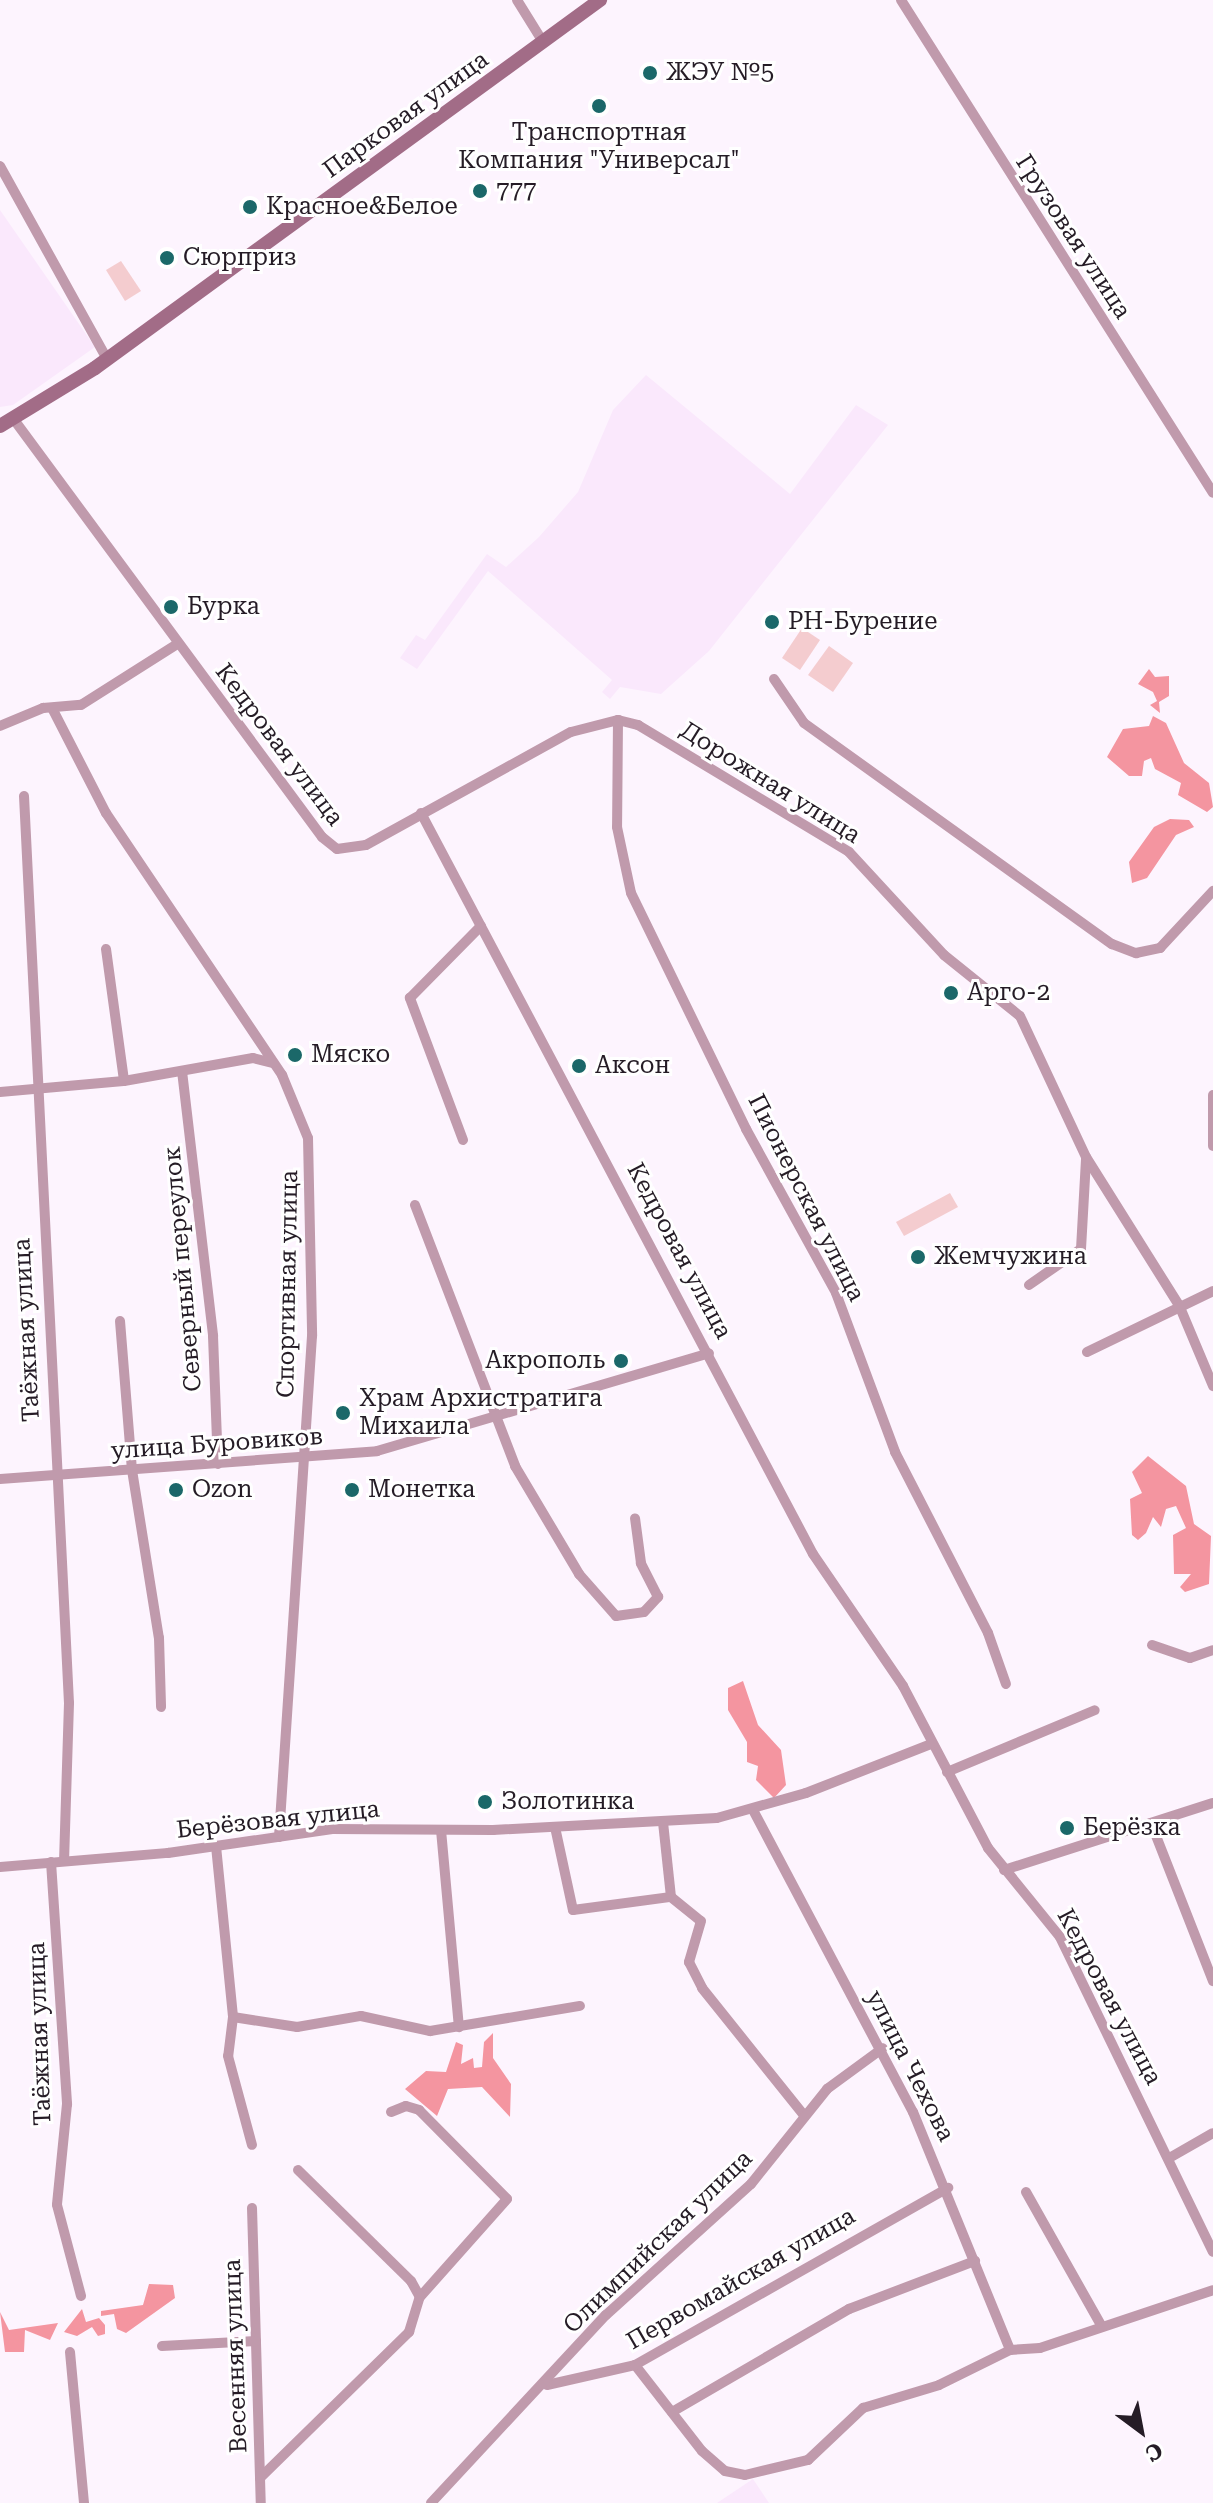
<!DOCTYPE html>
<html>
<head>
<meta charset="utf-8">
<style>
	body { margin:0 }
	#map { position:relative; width:1213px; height:2503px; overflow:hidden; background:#fdf4fe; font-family:"Roboto Serif",serif }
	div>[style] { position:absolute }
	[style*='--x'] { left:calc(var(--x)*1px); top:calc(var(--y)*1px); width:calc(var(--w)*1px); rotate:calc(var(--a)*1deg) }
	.built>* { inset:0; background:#fae8fc }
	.green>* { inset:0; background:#f4cccf }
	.forest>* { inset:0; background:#f495a0 }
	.street>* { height:10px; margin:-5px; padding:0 5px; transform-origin:5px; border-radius:5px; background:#c09aac }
	.secondary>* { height:14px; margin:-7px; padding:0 7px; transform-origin:7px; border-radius:7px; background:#a26c87 }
	.dots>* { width:22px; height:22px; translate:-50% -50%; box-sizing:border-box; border:4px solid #fff; border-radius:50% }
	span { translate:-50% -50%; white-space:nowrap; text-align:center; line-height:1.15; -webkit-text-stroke:6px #fff; paint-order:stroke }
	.poi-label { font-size:24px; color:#251c26 }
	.left { translate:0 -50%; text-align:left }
	.right { translate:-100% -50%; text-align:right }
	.street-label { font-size:24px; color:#251c26 }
	.north { position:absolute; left:1101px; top:2391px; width:80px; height:80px; -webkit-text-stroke:6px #fff; paint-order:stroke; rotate:148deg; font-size:22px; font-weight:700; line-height:32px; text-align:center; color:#251c26 }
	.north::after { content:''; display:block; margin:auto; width:28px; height:36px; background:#251c26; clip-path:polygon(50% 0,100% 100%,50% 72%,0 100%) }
</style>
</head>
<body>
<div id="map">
	<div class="built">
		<div style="clip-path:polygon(0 210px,95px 347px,13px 405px,0 407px)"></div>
		<div style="clip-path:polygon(646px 375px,790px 494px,856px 405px,888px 425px,709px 651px,661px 694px,620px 687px,610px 699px,602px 692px,612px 680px,488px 571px,417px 669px,400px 658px,416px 635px,425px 640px,487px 554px,506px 567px,539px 537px,578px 492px,613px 410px)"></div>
		<div style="clip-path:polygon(753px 2479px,769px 2503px,717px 2503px)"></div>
	</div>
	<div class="green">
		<div style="clip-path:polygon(121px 261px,141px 291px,125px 301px,106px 270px)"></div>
		<div style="clip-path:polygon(802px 628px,820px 640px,800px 670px,782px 658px)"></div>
		<div style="clip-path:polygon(829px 646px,853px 663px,833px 692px,808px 675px)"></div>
		<div style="clip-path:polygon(950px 1193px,958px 1207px,904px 1236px,896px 1222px)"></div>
	</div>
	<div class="forest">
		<div style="clip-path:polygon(1149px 669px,1155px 677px,1169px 676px,1169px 696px,1159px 702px,1160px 713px,1150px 705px,1157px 701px,1153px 692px,1138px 684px)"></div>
		<div style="clip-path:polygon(1153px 716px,1166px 723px,1184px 763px,1209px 783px,1213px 807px,1207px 812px,1178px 795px,1181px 783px,1155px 769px,1151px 758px,1144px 761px,1142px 776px,1129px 776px,1107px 757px,1123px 729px,1149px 726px)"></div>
		<div style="clip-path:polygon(1170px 819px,1189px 820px,1194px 827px,1176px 835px,1147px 878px,1132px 883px,1129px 862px,1154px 827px)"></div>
		<div style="clip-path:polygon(1148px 1456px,1186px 1486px,1194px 1524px,1211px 1536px,1209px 1584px,1185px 1592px,1180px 1587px,1191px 1574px,1174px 1574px,1173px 1535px,1186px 1528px,1176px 1506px,1166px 1509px,1161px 1527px,1153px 1517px,1146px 1533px,1138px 1540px,1132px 1535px,1130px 1499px,1142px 1493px,1132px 1472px)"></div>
		<div style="clip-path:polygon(743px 1681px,758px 1725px,781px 1750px,786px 1785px,774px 1798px,756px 1780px,758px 1766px,747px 1762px,747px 1742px,728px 1710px,728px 1688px)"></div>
		<div style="clip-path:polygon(493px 2033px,493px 2058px,511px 2084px,510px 2117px,482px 2087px,448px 2089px,437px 2116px,405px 2089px,426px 2071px,446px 2072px,456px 2042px,463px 2045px,461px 2064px,473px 2058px,474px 2068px,482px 2067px,484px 2042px)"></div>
		<div style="clip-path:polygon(149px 2284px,173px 2285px,175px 2298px,126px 2333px,117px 2329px,114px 2314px,101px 2316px,101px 2311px,143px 2305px)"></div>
		<div style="clip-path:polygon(82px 2309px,86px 2322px,99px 2318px,105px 2325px,105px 2334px,98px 2336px,92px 2327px,77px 2336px,64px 2332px)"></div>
		<div style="clip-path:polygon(0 2312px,9px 2330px,58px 2323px,50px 2340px,25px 2330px,24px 2352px,5px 2352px)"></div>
	</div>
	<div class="street">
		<div style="--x:517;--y:0;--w:49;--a:58.2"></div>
		<div style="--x:901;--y:0;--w:583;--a:57.67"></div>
		<div style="--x:0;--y:166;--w:221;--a:61"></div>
		<div style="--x:15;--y:421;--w:517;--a:53.57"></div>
		<div style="--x:322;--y:837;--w:19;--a:39"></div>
		<div style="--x:337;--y:849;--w:29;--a:-8"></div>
		<div style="--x:366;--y:845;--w:234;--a:-28.9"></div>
		<div style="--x:571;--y:732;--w:49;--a:-14.3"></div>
		<div style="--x:618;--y:720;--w:21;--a:14"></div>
		<div style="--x:638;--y:725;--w:246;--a:31"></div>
		<div style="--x:849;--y:852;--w:140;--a:47.3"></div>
		<div style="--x:944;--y:955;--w:97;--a:38.8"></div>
		<div style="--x:1020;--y:1016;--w:156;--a:64.9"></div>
		<div style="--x:1086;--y:1157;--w:175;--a:57.9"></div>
		<div style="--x:1179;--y:1305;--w:88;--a:67.2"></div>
		<div style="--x:774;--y:679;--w:53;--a:55.7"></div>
		<div style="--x:804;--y:723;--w:379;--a:35.7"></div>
		<div style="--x:1112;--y:944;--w:26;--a:21"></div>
		<div style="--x:1136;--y:953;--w:25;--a:-12"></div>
		<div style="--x:1160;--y:948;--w:78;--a:-47.1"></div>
		<div style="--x:52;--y:708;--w:118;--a:62.8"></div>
		<div style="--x:106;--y:813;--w:316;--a:56.1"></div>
		<div style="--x:282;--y:1075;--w:68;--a:67.6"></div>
		<div style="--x:308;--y:1138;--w:198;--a:88.8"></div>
		<div style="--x:312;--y:1336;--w:502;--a:93.77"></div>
		<div style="--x:618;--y:720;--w:107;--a:90.5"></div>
		<div style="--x:617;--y:827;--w:67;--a:78"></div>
		<div style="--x:631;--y:893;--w:263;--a:64"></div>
		<div style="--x:746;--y:1129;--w:187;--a:61.2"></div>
		<div style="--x:836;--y:1293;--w:170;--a:69.6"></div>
		<div style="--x:895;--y:1452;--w:203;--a:62.8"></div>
		<div style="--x:988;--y:1633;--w:54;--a:70.6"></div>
		<div style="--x:0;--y:726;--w:47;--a:-22.7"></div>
		<div style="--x:43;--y:708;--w:38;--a:-5"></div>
		<div style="--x:81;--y:705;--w:114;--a:-32.4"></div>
		<div style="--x:24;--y:796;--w:908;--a:87.16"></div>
		<div style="--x:69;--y:1703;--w:158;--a:91.8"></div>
		<div style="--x:421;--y:813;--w:838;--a:62.12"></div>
		<div style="--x:813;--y:1554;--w:160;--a:55.7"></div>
		<div style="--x:903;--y:1686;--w:183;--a:62.3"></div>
		<div style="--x:988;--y:1848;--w:114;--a:51"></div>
		<div style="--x:1060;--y:1937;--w:350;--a:64.1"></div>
		<div style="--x:106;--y:949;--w:133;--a:82.2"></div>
		<div style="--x:182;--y:1071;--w:267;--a:83.3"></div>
		<div style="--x:213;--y:1336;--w:128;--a:87.8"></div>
		<div style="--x:0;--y:1092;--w:124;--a:-5.1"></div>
		<div style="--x:124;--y:1081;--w:131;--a:-10.1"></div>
		<div style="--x:253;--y:1058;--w:21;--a:14"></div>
		<div style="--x:1213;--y:1095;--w:51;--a:90"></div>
		<div style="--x:463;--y:1140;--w:152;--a:-110.5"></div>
		<div style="--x:410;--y:998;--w:101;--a:-45.4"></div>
		<div style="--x:415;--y:1205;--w:280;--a:69"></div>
		<div style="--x:515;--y:1466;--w:126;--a:59.3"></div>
		<div style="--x:579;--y:1574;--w:56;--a:48.6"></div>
		<div style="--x:616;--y:1616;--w:28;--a:-8"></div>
		<div style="--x:644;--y:1612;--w:21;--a:-47"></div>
		<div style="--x:658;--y:1597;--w:38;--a:-117"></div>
		<div style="--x:641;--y:1563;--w:45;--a:-97.6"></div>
		<div style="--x:1029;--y:1285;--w:63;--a:-34.7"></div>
		<div style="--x:1081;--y:1249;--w:90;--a:-86.8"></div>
		<div style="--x:120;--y:1321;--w:149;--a:85.4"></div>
		<div style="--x:132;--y:1470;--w:170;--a:80.9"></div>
		<div style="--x:159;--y:1638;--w:69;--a:88.3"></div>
		<div style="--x:1087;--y:1352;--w:140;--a:-25.8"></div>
		<div style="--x:0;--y:1479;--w:378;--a:-4.2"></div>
		<div style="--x:377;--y:1451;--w:346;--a:-16.4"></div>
		<div style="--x:1152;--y:1645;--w:40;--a:18.9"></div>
		<div style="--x:1190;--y:1658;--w:24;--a:-19"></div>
		<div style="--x:947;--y:1772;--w:160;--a:-22.7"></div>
		<div style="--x:753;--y:1810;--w:342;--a:62.1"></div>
		<div style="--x:913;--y:2112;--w:257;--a:67.8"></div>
		<div style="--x:1151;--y:1823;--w:170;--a:68.6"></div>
		<div style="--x:555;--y:1827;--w:85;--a:77.8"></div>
		<div style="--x:573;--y:1910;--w:99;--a:-7.6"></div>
		<div style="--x:671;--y:1897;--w:75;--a:-96.1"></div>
		<div style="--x:441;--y:1830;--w:198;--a:84.8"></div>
		<div style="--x:216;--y:1846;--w:172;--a:84.3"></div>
		<div style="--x:233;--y:2017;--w:39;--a:97"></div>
		<div style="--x:228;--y:2056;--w:92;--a:74.9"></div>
		<div style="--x:51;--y:1862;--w:243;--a:86.2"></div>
		<div style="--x:67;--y:2104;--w:101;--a:95.7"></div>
		<div style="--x:57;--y:2205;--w:94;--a:75.2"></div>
		<div style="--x:0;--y:1867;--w:169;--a:-4.8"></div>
		<div style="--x:168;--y:1853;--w:166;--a:-8.3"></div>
		<div style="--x:332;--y:1829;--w:161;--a:0.4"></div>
		<div style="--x:493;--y:1830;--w:224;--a:-3.1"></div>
		<div style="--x:717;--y:1818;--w:92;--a:-15.7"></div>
		<div style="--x:806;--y:1793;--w:134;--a:-21.4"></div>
		<div style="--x:1004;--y:1870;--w:219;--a:-17.8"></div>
		<div style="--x:671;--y:1897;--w:38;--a:39"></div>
		<div style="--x:701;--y:1921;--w:43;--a:106.3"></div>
		<div style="--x:689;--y:1962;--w:29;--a:63"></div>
		<div style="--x:702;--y:1988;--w:161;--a:51.3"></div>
		<div style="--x:233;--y:2017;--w:65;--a:8.9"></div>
		<div style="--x:297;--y:2027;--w:65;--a:-9.8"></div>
		<div style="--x:361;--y:2016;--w:71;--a:12.3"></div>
		<div style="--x:430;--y:2031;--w:152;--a:-9.5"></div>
		<div style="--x:391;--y:2112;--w:16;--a:-22"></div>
		<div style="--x:406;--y:2106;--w:14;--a:17"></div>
		<div style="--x:419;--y:2110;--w:125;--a:45.3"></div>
		<div style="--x:507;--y:2199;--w:131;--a:131.6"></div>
		<div style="--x:1171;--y:2157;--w:48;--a:-29.7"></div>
		<div style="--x:298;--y:2170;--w:158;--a:44.5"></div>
		<div style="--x:411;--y:2281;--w:18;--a:61"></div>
		<div style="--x:1026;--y:2192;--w:153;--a:60.6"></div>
		<div style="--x:252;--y:2208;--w:295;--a:88.3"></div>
		<div style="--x:162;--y:2346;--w:94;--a:-3"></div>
		<div style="--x:70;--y:2352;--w:152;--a:84.7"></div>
		<div style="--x:635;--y:2365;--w:109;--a:52.1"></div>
		<div style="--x:702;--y:2451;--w:30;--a:41"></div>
		<div style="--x:725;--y:2471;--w:20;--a:11"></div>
		<div style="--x:745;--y:2475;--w:65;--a:-13.4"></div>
		<div style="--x:808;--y:2460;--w:76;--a:-43.4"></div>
		<div style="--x:863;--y:2408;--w:79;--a:-16.8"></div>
		<div style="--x:939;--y:2385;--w:79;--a:-26.2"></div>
		<div style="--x:1010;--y:2350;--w:30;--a:-4"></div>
		<div style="--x:1040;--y:2348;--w:182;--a:-18.5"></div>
		<div style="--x:547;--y:2385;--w:90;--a:-12.8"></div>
		<div style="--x:635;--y:2365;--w:360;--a:-29.5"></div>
		<div style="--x:672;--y:2412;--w:205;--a:-30.2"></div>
		<div style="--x:849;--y:2309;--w:135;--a:-20.9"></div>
		<div style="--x:260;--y:2478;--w:209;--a:-44.4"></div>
		<div style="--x:409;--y:2332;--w:37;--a:-73"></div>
		<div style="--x:431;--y:2503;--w:257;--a:-47.1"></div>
		<div style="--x:606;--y:2315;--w:195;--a:-42.1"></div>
		<div style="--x:751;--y:2184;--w:122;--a:-51.3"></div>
		<div style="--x:827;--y:2089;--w:69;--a:-36.2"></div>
	</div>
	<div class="secondary">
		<div style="--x:0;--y:426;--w:111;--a:-31.4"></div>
		<div style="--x:95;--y:368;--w:625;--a:-36.08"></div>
	</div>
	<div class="dots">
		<div style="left:650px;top:73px;background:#1b6869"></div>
		<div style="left:599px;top:106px;background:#1b6869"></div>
		<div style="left:480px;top:191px;background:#1b6869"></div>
		<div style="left:250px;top:207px;background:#1b6869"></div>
		<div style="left:167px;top:258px;background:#1b6869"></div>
		<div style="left:171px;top:607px;background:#1b6869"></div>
		<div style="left:772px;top:622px;background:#1b6869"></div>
		<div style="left:951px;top:993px;background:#1b6869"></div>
		<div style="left:295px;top:1055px;background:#1b6869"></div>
		<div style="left:579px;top:1066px;background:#1b6869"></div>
		<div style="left:918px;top:1257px;background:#1b6869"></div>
		<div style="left:621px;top:1361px;background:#1b6869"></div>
		<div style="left:343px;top:1413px;background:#1b6869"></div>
		<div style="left:176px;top:1490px;background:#1b6869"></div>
		<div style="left:352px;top:1490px;background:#1b6869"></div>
		<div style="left:485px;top:1802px;background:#1b6869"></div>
		<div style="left:1067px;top:1828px;background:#1b6869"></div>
	</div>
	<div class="poi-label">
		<span class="left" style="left:666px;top:73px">ЖЭУ №5</span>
		<span style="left:599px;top:147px">Транспортная<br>Компания "Универсал"</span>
		<span class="left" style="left:496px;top:191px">777</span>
		<span class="left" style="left:266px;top:207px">Красное&amp;Белое</span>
		<span class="left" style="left:183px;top:258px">Сюрприз</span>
		<span class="left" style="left:187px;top:607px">Бурка</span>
		<span class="left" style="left:788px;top:622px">РН-Бурение</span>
		<span class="left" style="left:967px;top:993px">Арго-2</span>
		<span class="left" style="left:311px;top:1055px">Мяско</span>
		<span class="left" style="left:595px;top:1066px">Аксон</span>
		<span class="left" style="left:934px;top:1257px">Жемчужина</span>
		<span class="right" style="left:605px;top:1361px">Акрополь</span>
		<span class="left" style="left:359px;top:1413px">Храм Архистратига<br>Михаила</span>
		<span class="left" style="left:192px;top:1490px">Ozon</span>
		<span class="left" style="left:368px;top:1490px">Монетка</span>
		<span class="left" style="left:501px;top:1802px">Золотинка</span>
		<span class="left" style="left:1083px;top:1828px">Берёзка</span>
	</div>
	<div class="street-label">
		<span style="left:406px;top:115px;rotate:-36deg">Парковая улица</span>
		<span style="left:1073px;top:237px;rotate:57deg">Грузовая улица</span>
		<span style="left:279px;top:745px;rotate:53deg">Кедровая улица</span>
		<span style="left:770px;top:783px;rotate:32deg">Дорожная улица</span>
		<span style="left:806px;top:1198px;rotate:63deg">Пионерская улица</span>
		<span style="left:679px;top:1251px;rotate:62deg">Кедровая улица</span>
		<span style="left:183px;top:1269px;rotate:-95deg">Северный переулок</span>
		<span style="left:288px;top:1284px;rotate:-89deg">Спортивная улица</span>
		<span style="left:27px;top:1330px;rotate:-93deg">Таёжная улица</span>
		<span style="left:217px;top:1444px;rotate:-4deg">улица Буровиков</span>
		<span style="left:278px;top:1820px;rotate:-6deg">Берёзовая улица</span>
		<span style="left:1109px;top:1997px;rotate:62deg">Кедровая улица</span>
		<span style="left:40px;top:2034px;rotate:-92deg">Таёжная улица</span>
		<span style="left:910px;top:2066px;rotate:63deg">улица Чехова</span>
		<span style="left:658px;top:2242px;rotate:-44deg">Олимпийская улица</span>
		<span style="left:741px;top:2279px;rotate:-30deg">Первомайская улица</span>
		<span style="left:236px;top:2356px;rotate:-92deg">Весенняя улица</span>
	</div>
	<div class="north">С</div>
</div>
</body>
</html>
